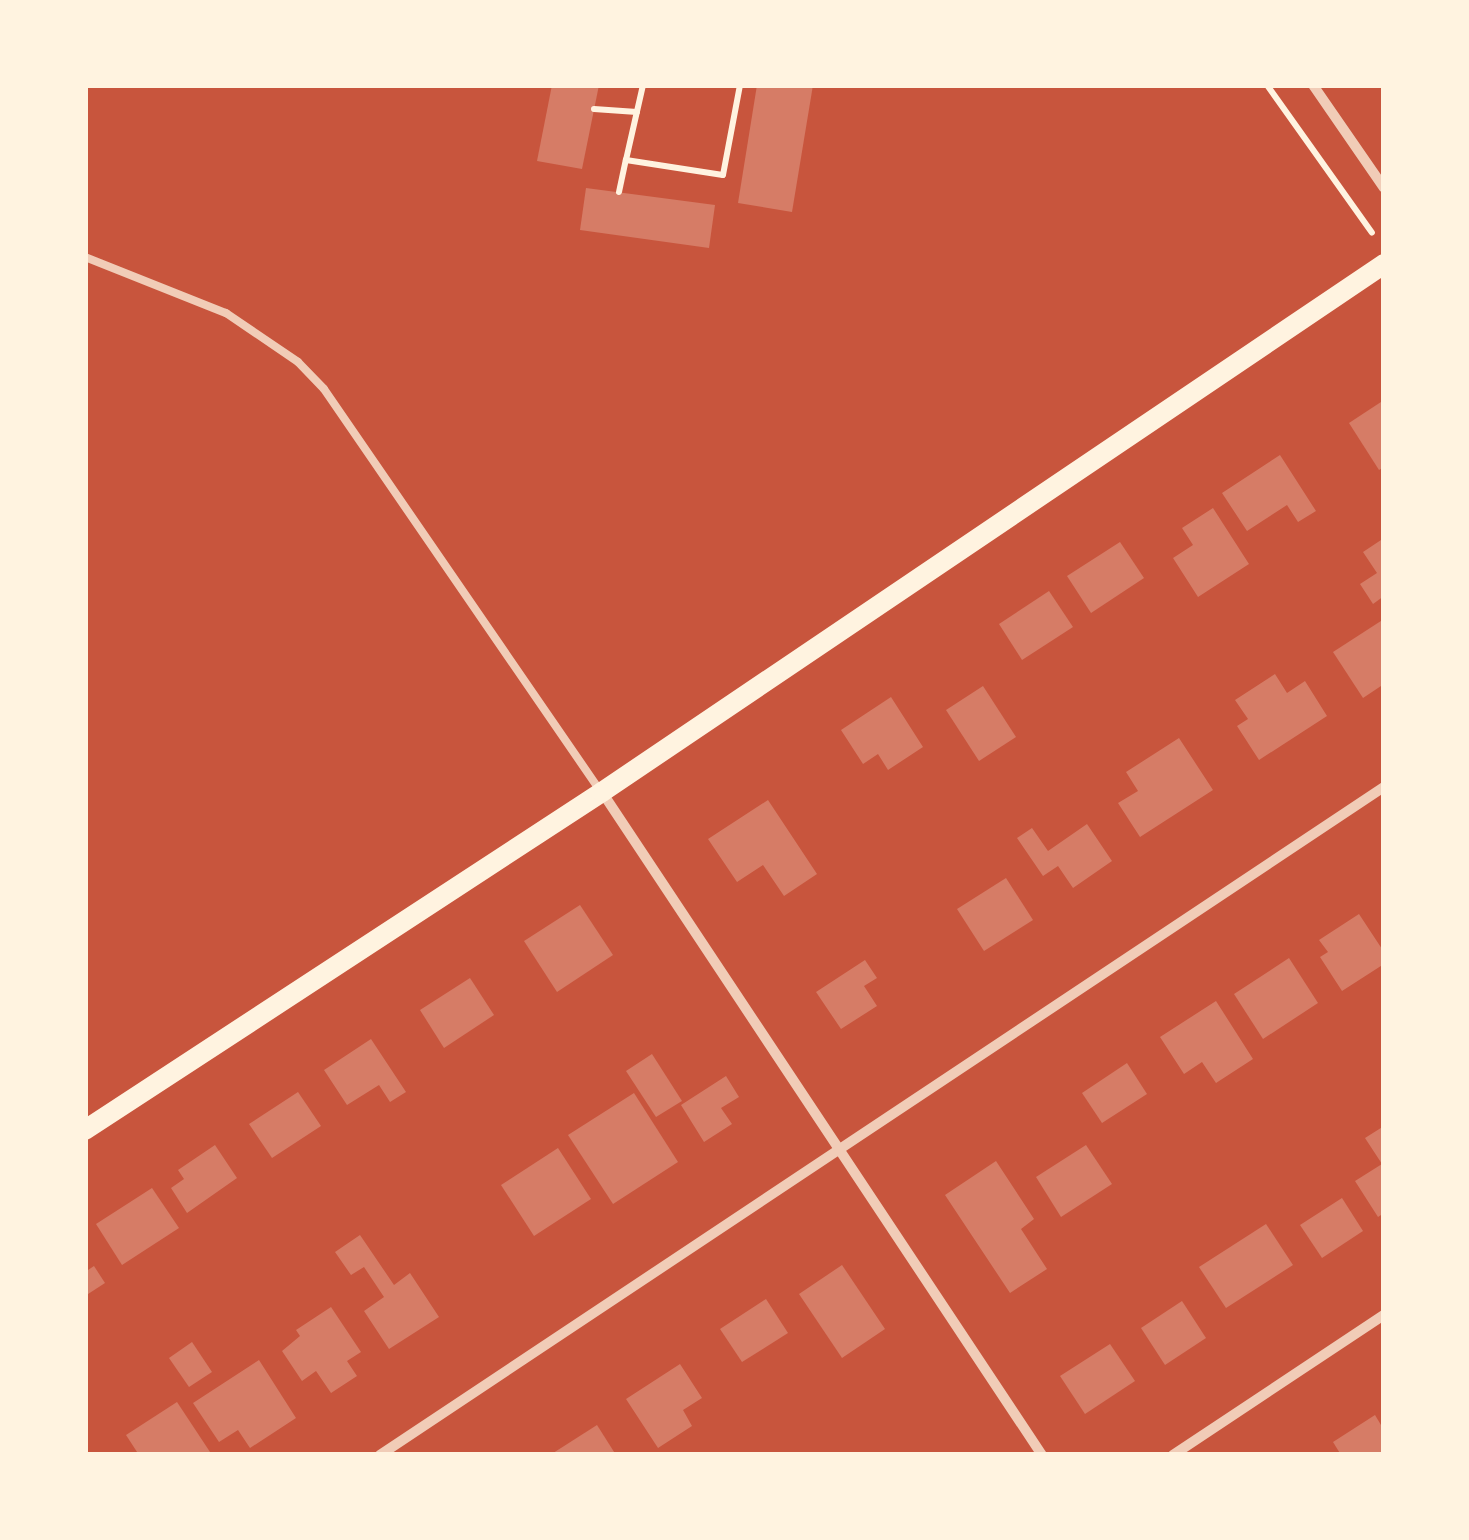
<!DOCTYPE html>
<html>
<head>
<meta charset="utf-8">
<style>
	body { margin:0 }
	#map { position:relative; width:1469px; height:1540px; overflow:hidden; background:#c8553d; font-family:Inter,sans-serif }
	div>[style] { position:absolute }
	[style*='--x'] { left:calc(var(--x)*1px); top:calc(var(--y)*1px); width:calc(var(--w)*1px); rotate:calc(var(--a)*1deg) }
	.building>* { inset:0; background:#d67c66 }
	.path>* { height:6px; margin:-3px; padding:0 3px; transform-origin:3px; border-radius:3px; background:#fff3e0 }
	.service>* { height:8px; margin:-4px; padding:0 4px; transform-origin:4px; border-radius:4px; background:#f1ccb7 }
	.minor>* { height:10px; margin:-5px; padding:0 5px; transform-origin:5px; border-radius:5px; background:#f1ccb7 }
	.secondary>* { height:20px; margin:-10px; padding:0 10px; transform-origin:10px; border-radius:10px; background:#fff3e0 }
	span { translate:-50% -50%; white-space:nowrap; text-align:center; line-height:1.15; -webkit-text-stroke:10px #fff3e0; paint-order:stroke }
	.frame { position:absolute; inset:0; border:88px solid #fff3e0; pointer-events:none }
</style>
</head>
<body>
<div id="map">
	<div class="building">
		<div style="clip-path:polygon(552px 85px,599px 85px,582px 169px,537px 161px)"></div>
		<div style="clip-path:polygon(757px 85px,813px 85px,792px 212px,738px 203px)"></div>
		<div style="clip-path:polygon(586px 188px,715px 205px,709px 248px,580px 230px)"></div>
		<div style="clip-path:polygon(1384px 400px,1384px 467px,1379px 470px,1349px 423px)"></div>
		<div style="clip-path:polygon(1280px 455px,1316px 511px,1298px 522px,1287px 505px,1247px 531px,1222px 493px)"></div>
		<div style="clip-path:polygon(1213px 508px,1249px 564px,1198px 597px,1173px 558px,1193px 545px,1182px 528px)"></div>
		<div style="clip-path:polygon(1384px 538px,1384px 596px,1373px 604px,1360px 584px,1377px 573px,1363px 552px)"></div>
		<div style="clip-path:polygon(1120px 542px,1144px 578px,1091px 613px,1067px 576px)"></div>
		<div style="clip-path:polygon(1049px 591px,1073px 627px,1022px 660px,999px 624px)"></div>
		<div style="clip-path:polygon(1384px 619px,1384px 684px,1363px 698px,1333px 652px)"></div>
		<div style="clip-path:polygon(1275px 674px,1287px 693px,1305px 681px,1327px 716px,1259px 760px,1237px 726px,1248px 719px,1235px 700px)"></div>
		<div style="clip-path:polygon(983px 686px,1016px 737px,979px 761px,946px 710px)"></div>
		<div style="clip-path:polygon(891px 697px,923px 747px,888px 770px,878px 754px,863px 764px,841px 730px)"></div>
		<div style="clip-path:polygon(1179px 738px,1213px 790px,1140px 837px,1118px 803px,1138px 791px,1126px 772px)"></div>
		<div style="clip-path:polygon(768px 800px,817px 874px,784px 896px,763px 865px,737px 882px,708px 839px)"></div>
		<div style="clip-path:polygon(1087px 824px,1112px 861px,1073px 888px,1058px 866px,1043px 876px,1017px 838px,1032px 828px,1048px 851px)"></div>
		<div style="clip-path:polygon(1006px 878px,1033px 920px,984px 951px,957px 909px)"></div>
		<div style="clip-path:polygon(580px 905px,613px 955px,557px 992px,524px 941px)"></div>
		<div style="clip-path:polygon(1359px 914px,1384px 952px,1384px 964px,1342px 991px,1320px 957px,1328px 952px,1319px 940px)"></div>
		<div style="clip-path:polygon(1289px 958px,1318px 1003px,1263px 1039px,1234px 994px)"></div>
		<div style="clip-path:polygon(865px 960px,877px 978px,864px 986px,877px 1006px,841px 1029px,816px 992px)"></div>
		<div style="clip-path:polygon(470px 978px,494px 1015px,444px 1048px,420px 1010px)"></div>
		<div style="clip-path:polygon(1216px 1001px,1253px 1059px,1216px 1083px,1202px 1062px,1184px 1074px,1160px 1037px)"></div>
		<div style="clip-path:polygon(371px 1039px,406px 1092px,390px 1102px,379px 1085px,347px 1105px,324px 1070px)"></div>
		<div style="clip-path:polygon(652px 1054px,682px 1101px,656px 1117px,626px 1071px)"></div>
		<div style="clip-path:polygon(1127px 1063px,1147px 1094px,1102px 1123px,1082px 1093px)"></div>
		<div style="clip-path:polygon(726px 1076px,739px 1097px,721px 1108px,732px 1124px,704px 1142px,681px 1105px)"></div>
		<div style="clip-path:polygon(298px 1092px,321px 1126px,272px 1158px,249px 1124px)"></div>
		<div style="clip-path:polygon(634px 1093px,678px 1162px,613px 1204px,568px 1135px)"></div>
		<div style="clip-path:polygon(1384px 1126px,1384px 1213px,1378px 1217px,1355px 1181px,1382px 1164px,1365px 1138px)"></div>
		<div style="clip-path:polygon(215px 1145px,237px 1178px,187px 1213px,171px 1188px,184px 1179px,178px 1170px)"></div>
		<div style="clip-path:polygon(1086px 1145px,1112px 1184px,1061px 1217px,1036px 1177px)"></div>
		<div style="clip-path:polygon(558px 1148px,591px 1199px,534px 1236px,501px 1185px)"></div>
		<div style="clip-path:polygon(996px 1161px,1034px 1219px,1021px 1229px,1047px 1269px,1010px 1293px,945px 1195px)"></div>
		<div style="clip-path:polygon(152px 1188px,179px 1228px,122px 1265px,96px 1224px)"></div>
		<div style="clip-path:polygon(1342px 1198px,1363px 1231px,1322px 1258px,1300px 1225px)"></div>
		<div style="clip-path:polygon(1266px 1224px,1293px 1265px,1226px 1308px,1199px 1267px)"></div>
		<div style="clip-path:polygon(360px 1235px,394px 1285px,410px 1273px,439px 1317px,389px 1349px,364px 1311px,384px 1297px,364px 1267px,351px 1275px,335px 1252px)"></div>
		<div style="clip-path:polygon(842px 1265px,885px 1329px,842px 1358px,799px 1294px)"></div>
		<div style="clip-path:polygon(94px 1266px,105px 1283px,85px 1296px,85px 1272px)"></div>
		<div style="clip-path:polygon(766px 1299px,788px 1333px,742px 1362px,720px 1329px)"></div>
		<div style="clip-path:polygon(1182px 1301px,1206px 1338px,1165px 1365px,1141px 1328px)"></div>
		<div style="clip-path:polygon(331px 1307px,361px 1352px,347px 1361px,357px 1376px,331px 1393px,316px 1371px,302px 1381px,282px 1351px,300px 1336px,296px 1330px)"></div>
		<div style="clip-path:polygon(192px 1342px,212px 1372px,189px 1387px,169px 1358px)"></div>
		<div style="clip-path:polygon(1110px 1344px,1135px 1381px,1085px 1414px,1060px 1376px)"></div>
		<div style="clip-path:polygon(259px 1360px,296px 1418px,250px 1448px,238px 1430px,219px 1442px,193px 1403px)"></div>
		<div style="clip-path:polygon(680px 1364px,702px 1398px,683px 1410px,692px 1426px,658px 1448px,626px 1399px)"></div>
		<div style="clip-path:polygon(177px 1402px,212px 1455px,139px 1455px,126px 1435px)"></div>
		<div style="clip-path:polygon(1375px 1415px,1384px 1430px,1384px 1455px,1341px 1455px,1333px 1442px)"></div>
		<div style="clip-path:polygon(597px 1425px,616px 1455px,550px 1455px)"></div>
	</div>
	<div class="path">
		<div style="--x:643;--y:85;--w:77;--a:102.8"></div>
		<div style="--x:626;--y:160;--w:98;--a:8.8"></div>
		<div style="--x:723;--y:175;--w:92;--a:-79.3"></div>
		<div style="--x:1267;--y:85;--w:181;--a:54.6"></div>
		<div style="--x:594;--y:109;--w:43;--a:4"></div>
		<div style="--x:619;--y:192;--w:33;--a:-78"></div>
	</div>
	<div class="service">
		<div style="--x:85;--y:257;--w:152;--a:21.7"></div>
		<div style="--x:226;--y:313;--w:87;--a:34.2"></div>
		<div style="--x:298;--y:362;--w:37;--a:46"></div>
		<div style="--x:324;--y:389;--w:485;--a:55.5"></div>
	</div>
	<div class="minor">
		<div style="--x:1313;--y:85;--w:125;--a:55.4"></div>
		<div style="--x:602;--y:792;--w:796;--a:56.43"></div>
		<div style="--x:380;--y:1455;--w:1206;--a:-33.64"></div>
		<div style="--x:1173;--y:1455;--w:253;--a:-33.6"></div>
	</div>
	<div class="secondary">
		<div style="--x:85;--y:1130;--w:618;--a:-33.18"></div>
		<div style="--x:602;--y:792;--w:944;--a:-34.03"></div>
	</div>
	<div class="frame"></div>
</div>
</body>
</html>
